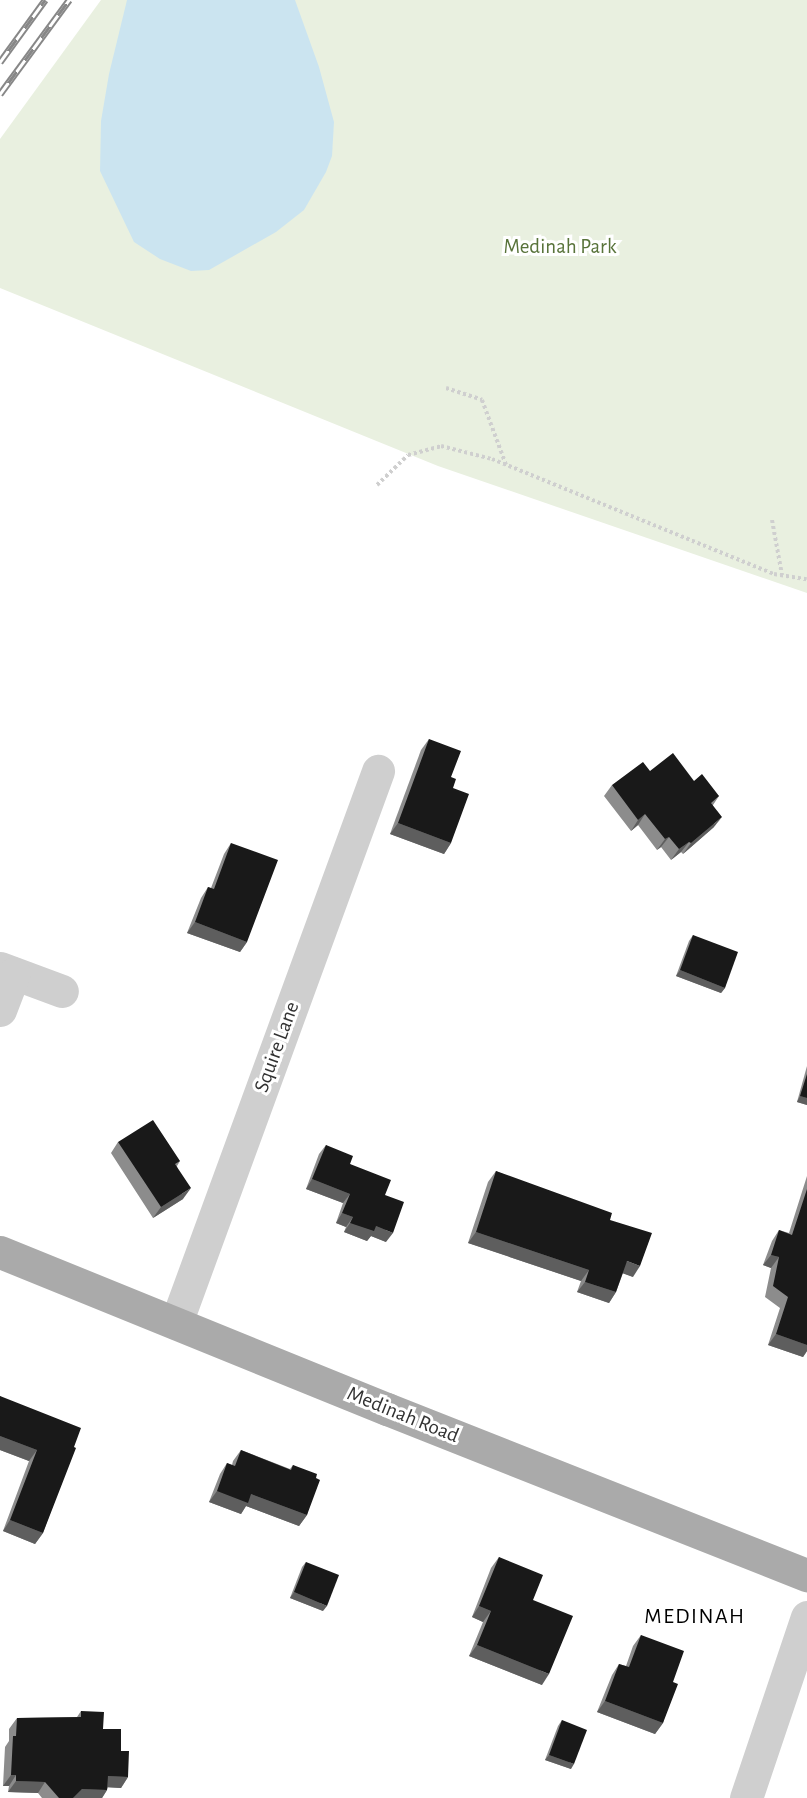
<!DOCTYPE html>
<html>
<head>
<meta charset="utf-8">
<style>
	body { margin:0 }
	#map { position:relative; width:807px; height:1798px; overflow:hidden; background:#fff; font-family:"Alegreya Sans",sans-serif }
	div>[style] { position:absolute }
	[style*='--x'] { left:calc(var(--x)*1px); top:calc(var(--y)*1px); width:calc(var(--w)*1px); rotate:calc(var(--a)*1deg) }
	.green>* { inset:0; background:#e9f0e0 }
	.water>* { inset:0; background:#cbe4f0 }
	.path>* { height:4px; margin-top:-2px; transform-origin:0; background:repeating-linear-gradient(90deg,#cfcfcf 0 3px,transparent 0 6px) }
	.minor>* { height:33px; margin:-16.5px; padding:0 16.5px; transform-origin:16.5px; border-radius:16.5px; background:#cfcfcf }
	.major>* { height:33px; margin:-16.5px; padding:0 16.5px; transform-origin:16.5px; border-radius:16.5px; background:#aaa }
	.rail>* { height:7px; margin-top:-3.5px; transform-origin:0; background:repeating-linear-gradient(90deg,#fff 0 14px,#878787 0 28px); box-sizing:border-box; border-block:2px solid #878787 }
	.wall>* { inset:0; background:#8c8c8c }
	.shaded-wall>* { inset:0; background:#5e5e5e }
	.building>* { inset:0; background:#191919 }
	span { translate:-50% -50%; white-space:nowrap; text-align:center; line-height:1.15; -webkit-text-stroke:6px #fff; paint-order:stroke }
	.park-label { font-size:21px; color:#58733a }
	.street-label { font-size:21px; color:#323232 }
	.neighbourhood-label { font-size:22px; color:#000; letter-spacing:1.5px }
</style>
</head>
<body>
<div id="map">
	<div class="green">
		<div style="clip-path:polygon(101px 0,807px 0,807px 593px,438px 466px,0 288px,0 139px)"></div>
	</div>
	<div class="water">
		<div style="clip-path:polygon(127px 0,295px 0,319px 67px,334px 122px,332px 156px,326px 172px,304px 210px,276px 232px,209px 270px,191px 271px,160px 259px,134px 242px,100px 171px,101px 121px,109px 74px)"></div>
	</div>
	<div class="path">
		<div style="--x:446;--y:388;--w:38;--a:18"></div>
		<div style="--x:482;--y:400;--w:69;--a:69.7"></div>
		<div style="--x:377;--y:485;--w:43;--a:-44.1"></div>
		<div style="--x:408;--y:455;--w:34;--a:-15"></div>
		<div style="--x:441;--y:446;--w:53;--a:14.3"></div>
		<div style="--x:492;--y:459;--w:305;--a:22.2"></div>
		<div style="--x:774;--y:574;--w:33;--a:9"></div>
		<div style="--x:772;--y:520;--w:56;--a:79.7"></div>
	</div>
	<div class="minor">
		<div style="--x:0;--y:968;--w:66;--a:20.4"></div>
		<div style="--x:0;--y:1010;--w:39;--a:-69"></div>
		<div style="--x:176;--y:1323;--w:588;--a:-69.9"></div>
		<div style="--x:746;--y:1798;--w:191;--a:-71.4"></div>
	</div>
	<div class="major">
		<div style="--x:0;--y:1252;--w:418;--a:22.1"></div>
		<div style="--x:387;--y:1409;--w:452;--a:21.6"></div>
	</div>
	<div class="rail">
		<div style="--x:0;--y:62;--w:77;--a:-54"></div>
		<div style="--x:0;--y:94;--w:117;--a:-53.7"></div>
	</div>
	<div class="wall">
		<div style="clip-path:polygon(429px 739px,451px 777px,451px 843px,444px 854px,390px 834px,421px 750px)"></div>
		<div style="clip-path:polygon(694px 781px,719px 796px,713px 805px,714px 827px,683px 854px,681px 852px,671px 860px,661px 847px,657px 850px,638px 825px,631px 831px,604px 796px,612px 785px)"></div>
		<div style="clip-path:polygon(231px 843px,247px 942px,240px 952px,187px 933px,201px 898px,208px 887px,211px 888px,224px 854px)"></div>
		<div style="clip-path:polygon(693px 935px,725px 988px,721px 993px,676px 976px,689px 941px)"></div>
		<div style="clip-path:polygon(807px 1066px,807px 1105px,797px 1102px)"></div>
		<div style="clip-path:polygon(118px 1142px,180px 1161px,177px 1166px,183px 1199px,153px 1218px,111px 1153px)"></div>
		<div style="clip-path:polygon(326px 1145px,350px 1164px,385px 1195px,386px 1242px,371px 1236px,367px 1241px,344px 1232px,346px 1227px,336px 1223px,343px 1203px,306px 1189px,319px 1154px)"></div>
		<div style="clip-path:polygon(496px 1171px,610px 1220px,633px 1277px,623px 1273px,616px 1292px,609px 1303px,577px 1292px,581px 1281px,468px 1243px,488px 1182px)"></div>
		<div style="clip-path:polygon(807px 1176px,807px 1351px,803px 1357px,768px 1345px,780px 1308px,765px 1297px,771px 1268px,763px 1265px,772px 1241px,779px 1230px,789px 1233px)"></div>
		<div style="clip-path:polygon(0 1396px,74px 1447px,43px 1533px,35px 1544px,3px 1531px,29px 1461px,0 1450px)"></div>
		<div style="clip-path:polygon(241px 1450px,290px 1469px,293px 1465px,316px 1478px,307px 1515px,299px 1526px,246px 1506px,241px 1514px,209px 1502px,220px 1474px,227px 1463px,232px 1465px,233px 1461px)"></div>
		<div style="clip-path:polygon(499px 1557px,533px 1600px,542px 1685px,469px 1656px,483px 1622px,472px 1617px,491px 1568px)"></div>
		<div style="clip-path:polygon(306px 1562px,323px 1611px,290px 1598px,302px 1567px)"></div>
		<div style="clip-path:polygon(641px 1635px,673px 1682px,663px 1723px,655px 1734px,597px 1712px,612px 1675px,619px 1664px,626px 1666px,633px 1646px)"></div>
		<div style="clip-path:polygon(81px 1711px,103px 1729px,121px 1751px,128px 1777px,121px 1788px,108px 1787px,107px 1790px,102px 1798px,42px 1798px,38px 1793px,8px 1792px,9px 1786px,3px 1786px,5px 1747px,9px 1741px,9px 1729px,17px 1718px,77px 1717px)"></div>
		<div style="clip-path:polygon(562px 1720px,571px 1769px,545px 1760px,558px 1726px)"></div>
	</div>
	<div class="shaded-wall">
		<div style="clip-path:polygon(645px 814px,638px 825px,631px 831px,638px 820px)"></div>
		<div style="clip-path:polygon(722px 817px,714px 827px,683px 854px,691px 843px)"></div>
		<div style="clip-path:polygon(398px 823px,451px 843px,444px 854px,390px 834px)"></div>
		<div style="clip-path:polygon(669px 837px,661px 847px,657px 850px,665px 839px)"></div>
		<div style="clip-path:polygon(689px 842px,681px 852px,671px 860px,679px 849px)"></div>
		<div style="clip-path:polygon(195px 922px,247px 942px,240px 952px,187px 933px)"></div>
		<div style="clip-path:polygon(680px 970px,725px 988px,721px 993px,676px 976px)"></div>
		<div style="clip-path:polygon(800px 1096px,807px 1098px,807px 1105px,797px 1102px)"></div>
		<div style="clip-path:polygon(312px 1179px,350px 1194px,343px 1203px,306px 1189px)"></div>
		<div style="clip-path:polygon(191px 1188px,183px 1199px,153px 1218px,161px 1207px)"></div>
		<div style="clip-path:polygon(342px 1213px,353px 1217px,346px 1227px,336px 1223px)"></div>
		<div style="clip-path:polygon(350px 1223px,376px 1226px,393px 1233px,386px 1242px,371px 1236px,367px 1241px,344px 1232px)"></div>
		<div style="clip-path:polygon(476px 1232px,589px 1270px,581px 1281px,468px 1243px)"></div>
		<div style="clip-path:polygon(771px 1255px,779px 1257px,771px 1268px,763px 1265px)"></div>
		<div style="clip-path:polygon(627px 1261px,640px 1266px,633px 1277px,619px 1272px)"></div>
		<div style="clip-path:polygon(585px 1282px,616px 1292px,609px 1303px,577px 1292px)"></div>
		<div style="clip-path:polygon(776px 1334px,807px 1345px,807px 1351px,803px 1357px,768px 1345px)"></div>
		<div style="clip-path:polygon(0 1436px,37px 1450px,29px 1461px,0 1450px)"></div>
		<div style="clip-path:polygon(217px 1491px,251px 1494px,307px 1515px,299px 1526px,246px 1506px,241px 1514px,209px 1502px)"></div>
		<div style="clip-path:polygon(10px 1520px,43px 1533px,35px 1544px,3px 1531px)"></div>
		<div style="clip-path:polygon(294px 1592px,327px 1606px,323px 1611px,290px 1598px)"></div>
		<div style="clip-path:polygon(479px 1606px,491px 1611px,483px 1622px,472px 1617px)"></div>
		<div style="clip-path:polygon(477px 1645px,549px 1674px,542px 1685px,469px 1656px)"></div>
		<div style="clip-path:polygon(605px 1701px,663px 1723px,655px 1734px,597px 1712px)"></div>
		<div style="clip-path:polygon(549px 1755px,574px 1764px,571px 1769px,545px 1760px)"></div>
		<div style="clip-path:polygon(11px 1775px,16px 1775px,9px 1786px,3px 1786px)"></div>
		<div style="clip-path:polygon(108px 1776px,128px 1777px,121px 1788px,101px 1787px)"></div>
		<div style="clip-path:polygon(16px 1781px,45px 1782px,38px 1793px,8px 1792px)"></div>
		<div style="clip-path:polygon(82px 1789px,107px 1790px,102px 1798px,73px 1798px)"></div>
	</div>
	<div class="building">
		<div style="clip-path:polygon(429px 739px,461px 751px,451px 777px,456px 779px,453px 788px,469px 794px,451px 843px,398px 823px)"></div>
		<div style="clip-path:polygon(673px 753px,694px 781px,702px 774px,719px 796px,711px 803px,722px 817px,691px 843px,689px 842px,679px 849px,669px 837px,665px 839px,645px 814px,638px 820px,612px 785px,643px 762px,650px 771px)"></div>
		<div style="clip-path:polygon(231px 843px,278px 860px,247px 942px,195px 922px,208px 887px,214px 889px)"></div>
		<div style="clip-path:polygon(693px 935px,738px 952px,725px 988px,680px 970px)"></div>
		<div style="clip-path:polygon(807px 1074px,807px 1098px,800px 1096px)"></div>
		<div style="clip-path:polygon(153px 1120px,180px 1161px,175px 1164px,191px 1188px,161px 1207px,118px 1142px)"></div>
		<div style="clip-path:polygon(326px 1145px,353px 1156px,350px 1164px,391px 1180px,385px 1195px,404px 1202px,393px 1233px,376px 1226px,374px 1231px,350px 1223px,353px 1217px,342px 1213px,350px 1194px,312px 1179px)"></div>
		<div style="clip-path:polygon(496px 1171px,612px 1213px,610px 1220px,652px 1233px,640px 1266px,627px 1261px,616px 1292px,585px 1282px,589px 1270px,476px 1232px)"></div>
		<div style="clip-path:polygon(807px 1189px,807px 1345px,776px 1334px,788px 1297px,773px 1286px,779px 1257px,771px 1255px,779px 1230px,792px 1235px)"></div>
		<div style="clip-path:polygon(0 1396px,81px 1428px,74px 1447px,76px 1448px,43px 1533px,10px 1520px,37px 1450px,0 1436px)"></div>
		<div style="clip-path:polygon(241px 1450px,291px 1470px,293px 1465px,317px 1474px,316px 1478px,320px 1480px,307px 1515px,251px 1494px,248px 1503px,217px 1491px,227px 1463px,235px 1466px)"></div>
		<div style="clip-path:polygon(499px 1557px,543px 1575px,533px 1600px,573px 1616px,549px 1674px,477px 1645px,491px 1611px,479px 1606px)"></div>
		<div style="clip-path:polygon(306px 1562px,339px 1575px,327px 1606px,294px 1592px)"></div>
		<div style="clip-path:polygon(641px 1635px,684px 1651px,673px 1682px,678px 1684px,663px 1723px,605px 1701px,619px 1664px,629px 1667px)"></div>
		<div style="clip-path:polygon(81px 1711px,104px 1712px,103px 1729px,121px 1729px,121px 1751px,129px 1751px,128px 1777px,108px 1776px,107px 1790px,82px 1789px,73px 1798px,59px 1798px,45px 1782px,16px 1781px,16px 1775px,11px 1775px,13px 1736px,16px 1736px,17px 1718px,81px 1717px)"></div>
		<div style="clip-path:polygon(562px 1720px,587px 1730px,574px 1764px,549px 1755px)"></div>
	</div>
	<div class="park-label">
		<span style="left:560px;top:247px">Medinah Park</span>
	</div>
	<div class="street-label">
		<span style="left:277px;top:1047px;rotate:-70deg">Squire Lane</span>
		<span style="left:403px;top:1415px;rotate:22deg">Medinah Road</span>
	</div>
	<div class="neighbourhood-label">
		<span style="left:695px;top:1617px">MEDINAH</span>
	</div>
</div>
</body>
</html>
